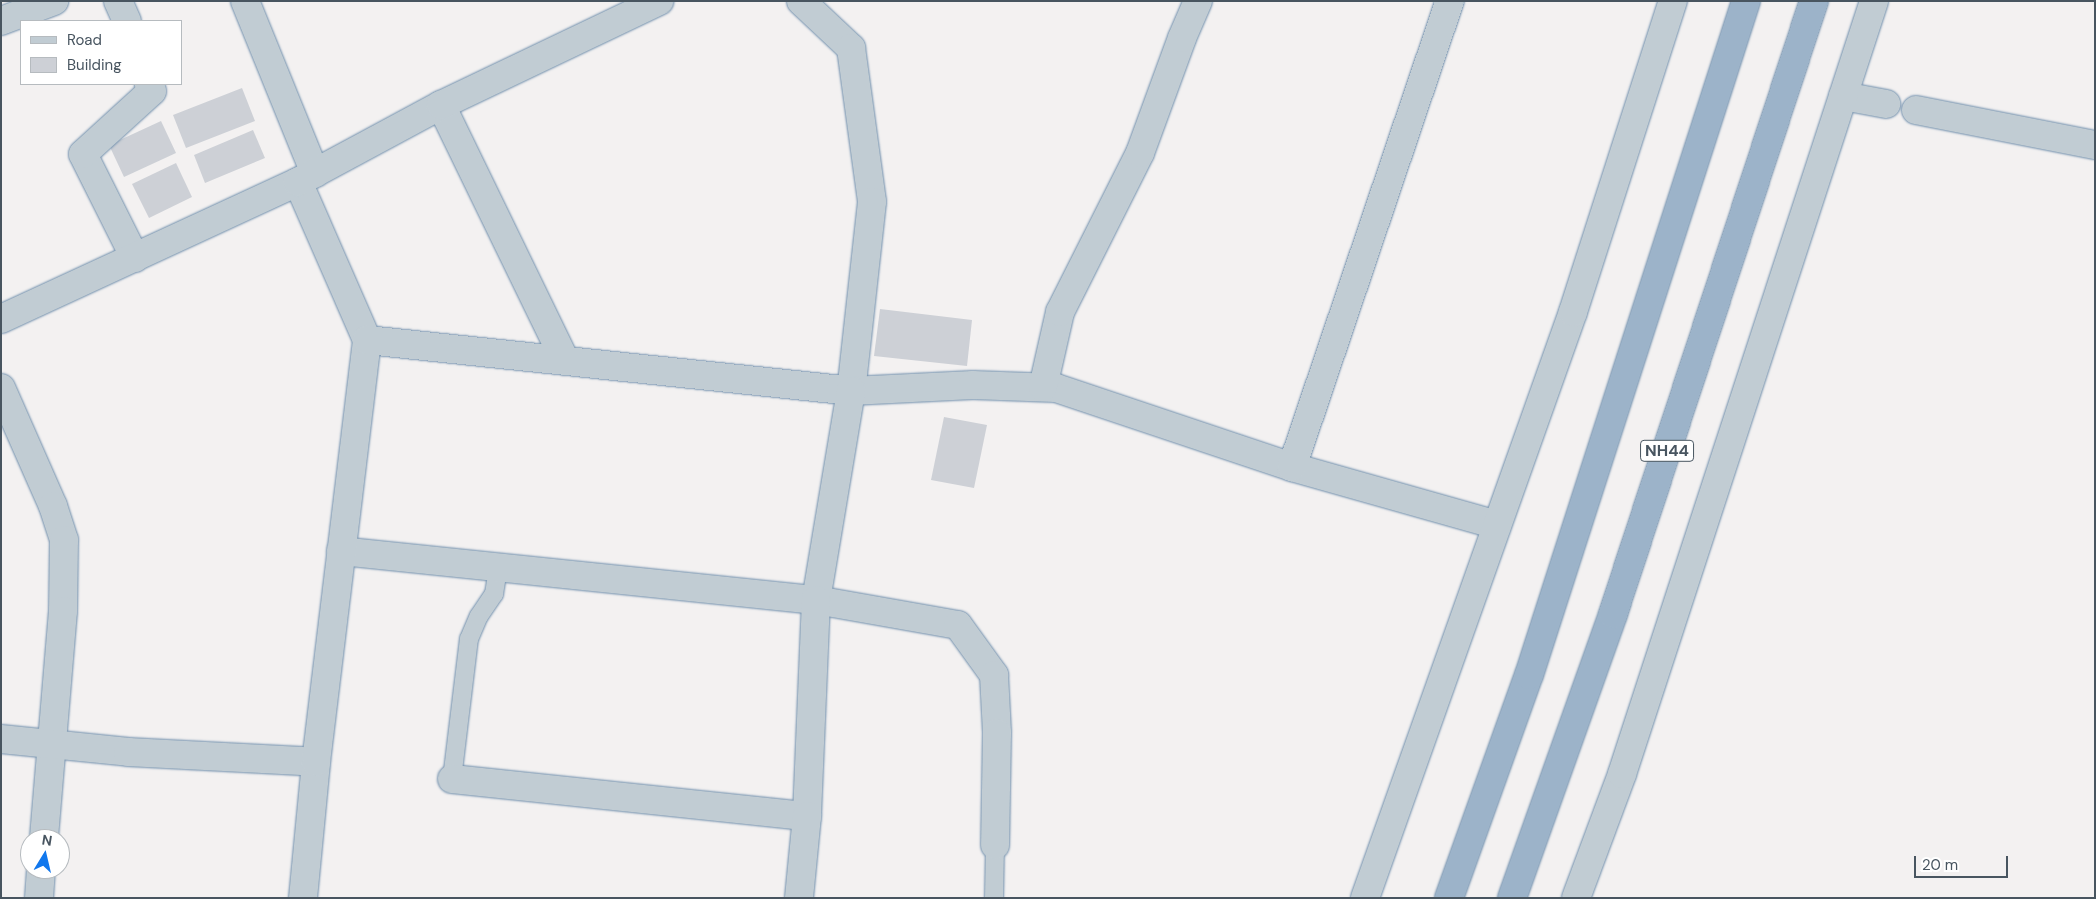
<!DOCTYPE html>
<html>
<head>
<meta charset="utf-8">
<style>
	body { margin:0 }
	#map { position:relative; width:2096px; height:899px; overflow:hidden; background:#f3f1f1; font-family:"DM Sans",sans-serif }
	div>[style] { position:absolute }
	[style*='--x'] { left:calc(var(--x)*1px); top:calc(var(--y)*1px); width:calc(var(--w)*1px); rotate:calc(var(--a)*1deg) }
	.building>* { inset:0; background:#cdd0d6 }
	.roads { filter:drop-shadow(0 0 1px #7290ad) drop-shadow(0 0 1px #7290ad) }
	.service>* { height:18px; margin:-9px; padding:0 9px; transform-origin:9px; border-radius:9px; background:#c1ccd3 }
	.minor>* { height:28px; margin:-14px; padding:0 14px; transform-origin:14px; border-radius:14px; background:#c1ccd3 }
	.tertiary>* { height:28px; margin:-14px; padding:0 14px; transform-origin:14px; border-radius:14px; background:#c1ccd3 }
	.trunk>* { height:28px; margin:-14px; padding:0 14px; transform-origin:14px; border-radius:14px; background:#9cb3c9 }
	span { translate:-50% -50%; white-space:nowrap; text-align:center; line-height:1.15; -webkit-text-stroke:4px #fff; paint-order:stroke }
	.shield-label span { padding:1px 4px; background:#fff; border:1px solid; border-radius:4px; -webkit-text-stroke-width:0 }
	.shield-label { font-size:16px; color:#485560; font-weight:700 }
	.frame { position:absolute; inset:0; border:2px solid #485560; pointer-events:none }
	.legend { position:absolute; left:20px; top:20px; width:162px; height:65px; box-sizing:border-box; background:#fff; border:1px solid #b6bbbf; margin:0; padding:6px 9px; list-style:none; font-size:15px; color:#485560 }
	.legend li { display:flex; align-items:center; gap:10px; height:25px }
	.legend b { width:25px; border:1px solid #b6bbbf }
	.north { position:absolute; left:20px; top:829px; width:50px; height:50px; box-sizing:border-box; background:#fff; border:1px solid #b6bbbf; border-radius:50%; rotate:9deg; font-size:14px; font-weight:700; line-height:20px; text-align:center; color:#485560 }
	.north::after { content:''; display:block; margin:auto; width:18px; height:22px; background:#1177ed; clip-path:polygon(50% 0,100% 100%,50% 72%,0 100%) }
	.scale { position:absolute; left:1914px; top:856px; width:94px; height:22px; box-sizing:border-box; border:2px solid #485560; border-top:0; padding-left:6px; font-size:15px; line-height:18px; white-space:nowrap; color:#485560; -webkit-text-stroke:4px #fff; paint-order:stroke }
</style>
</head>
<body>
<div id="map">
	<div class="building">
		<div style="clip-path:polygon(242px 88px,255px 121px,186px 148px,173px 115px)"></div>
		<div style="clip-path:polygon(161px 121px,176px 153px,124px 177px,109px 145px)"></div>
		<div style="clip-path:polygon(253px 130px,265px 158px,205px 183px,194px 155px)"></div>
		<div style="clip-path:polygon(176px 163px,192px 197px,149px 218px,132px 184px)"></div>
		<div style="clip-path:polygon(880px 309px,972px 320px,967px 366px,874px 356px)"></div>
		<div style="clip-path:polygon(944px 417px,987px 425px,974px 488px,931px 480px)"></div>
	</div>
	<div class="roads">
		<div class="service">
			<div style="--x:452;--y:779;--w:141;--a:-83.1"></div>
			<div style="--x:469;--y:639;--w:25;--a:-67"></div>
			<div style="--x:479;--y:616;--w:27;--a:-56"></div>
			<div style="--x:494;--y:594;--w:26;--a:-81"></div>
			<div style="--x:994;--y:898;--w:53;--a:-88.9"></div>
		</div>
		<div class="minor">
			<div style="--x:118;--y:1;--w:22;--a:66"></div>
			<div style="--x:245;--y:1;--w:186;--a:67.9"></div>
			<div style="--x:801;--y:1;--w:69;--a:43.2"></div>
			<div style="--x:851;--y:48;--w:155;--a:82.2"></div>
			<div style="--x:872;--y:202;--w:190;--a:96.3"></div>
			<div style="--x:851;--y:391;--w:122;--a:-2.8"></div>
			<div style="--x:973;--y:385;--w:83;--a:2.1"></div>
			<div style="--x:1056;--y:388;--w:249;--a:18.5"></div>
			<div style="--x:1292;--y:467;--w:213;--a:15.8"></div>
			<div style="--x:1;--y:21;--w:57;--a:-20.7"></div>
			<div style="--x:1843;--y:96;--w:44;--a:10.5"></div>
			<div style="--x:441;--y:105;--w:284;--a:64.1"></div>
			<div style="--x:1916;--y:110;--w:182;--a:11.1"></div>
			<div style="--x:298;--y:182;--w:172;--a:66.4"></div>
			<div style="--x:135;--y:258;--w:116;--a:-116.6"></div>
			<div style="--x:83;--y:154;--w:93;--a:-42.4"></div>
			<div style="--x:152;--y:91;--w:8;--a:-113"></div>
			<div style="--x:1;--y:319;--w:327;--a:-24.8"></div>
			<div style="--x:298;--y:182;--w:162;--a:-28.3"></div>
			<div style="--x:441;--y:105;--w:242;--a:-25.5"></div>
			<div style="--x:1043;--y:387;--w:77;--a:-77.2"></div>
			<div style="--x:1060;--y:312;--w:178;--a:-63.3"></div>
			<div style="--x:1140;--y:153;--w:122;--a:-69.9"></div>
			<div style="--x:1182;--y:38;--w:40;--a:-66.6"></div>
			<div style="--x:1;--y:388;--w:129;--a:66.2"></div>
			<div style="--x:53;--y:506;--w:36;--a:72"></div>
			<div style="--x:64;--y:540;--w:71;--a:90.8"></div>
			<div style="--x:63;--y:611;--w:229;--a:94.8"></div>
			<div style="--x:1292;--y:467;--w:492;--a:-71.3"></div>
			<div style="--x:341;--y:551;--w:478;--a:5.9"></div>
			<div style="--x:816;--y:600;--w:144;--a:10"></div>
			<div style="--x:958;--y:625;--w:62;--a:54.2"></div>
			<div style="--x:994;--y:675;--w:58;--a:87"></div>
			<div style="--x:997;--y:733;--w:112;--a:91"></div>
			<div style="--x:1;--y:739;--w:128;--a:5.8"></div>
			<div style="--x:128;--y:752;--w:188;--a:3"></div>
			<div style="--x:452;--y:779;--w:357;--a:6"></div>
			<div style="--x:39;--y:898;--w:29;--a:-86"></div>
			<div style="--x:303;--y:898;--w:137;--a:-84.5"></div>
			<div style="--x:316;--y:762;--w:425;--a:-83.1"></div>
			<div style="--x:367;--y:340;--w:487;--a:6"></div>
			<div style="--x:851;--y:391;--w:212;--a:99.5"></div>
			<div style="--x:816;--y:600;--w:216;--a:92.4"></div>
			<div style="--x:807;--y:816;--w:82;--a:95.6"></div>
		</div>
		<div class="tertiary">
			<div style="--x:1365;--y:898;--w:622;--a:-70.46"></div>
			<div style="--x:1573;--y:312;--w:327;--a:-72.2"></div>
			<div style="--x:1576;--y:898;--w:132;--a:-69.6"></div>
			<div style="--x:1622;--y:774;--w:813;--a:-71.94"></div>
		</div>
		<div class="trunk">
			<div style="--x:1449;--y:898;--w:237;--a:-70.3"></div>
			<div style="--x:1529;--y:675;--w:708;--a:-72.15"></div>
			<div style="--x:1512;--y:898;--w:301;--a:-70.4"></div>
			<div style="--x:1613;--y:614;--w:645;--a:-71.85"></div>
		</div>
	</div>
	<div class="shield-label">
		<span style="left:1667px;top:451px">NH44</span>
	</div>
	<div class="frame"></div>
	<ul class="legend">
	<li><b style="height:6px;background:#c1ccd3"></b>Road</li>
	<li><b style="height:14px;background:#cdd0d6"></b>Building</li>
	</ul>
	<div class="north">N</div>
	<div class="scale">20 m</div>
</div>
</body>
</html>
